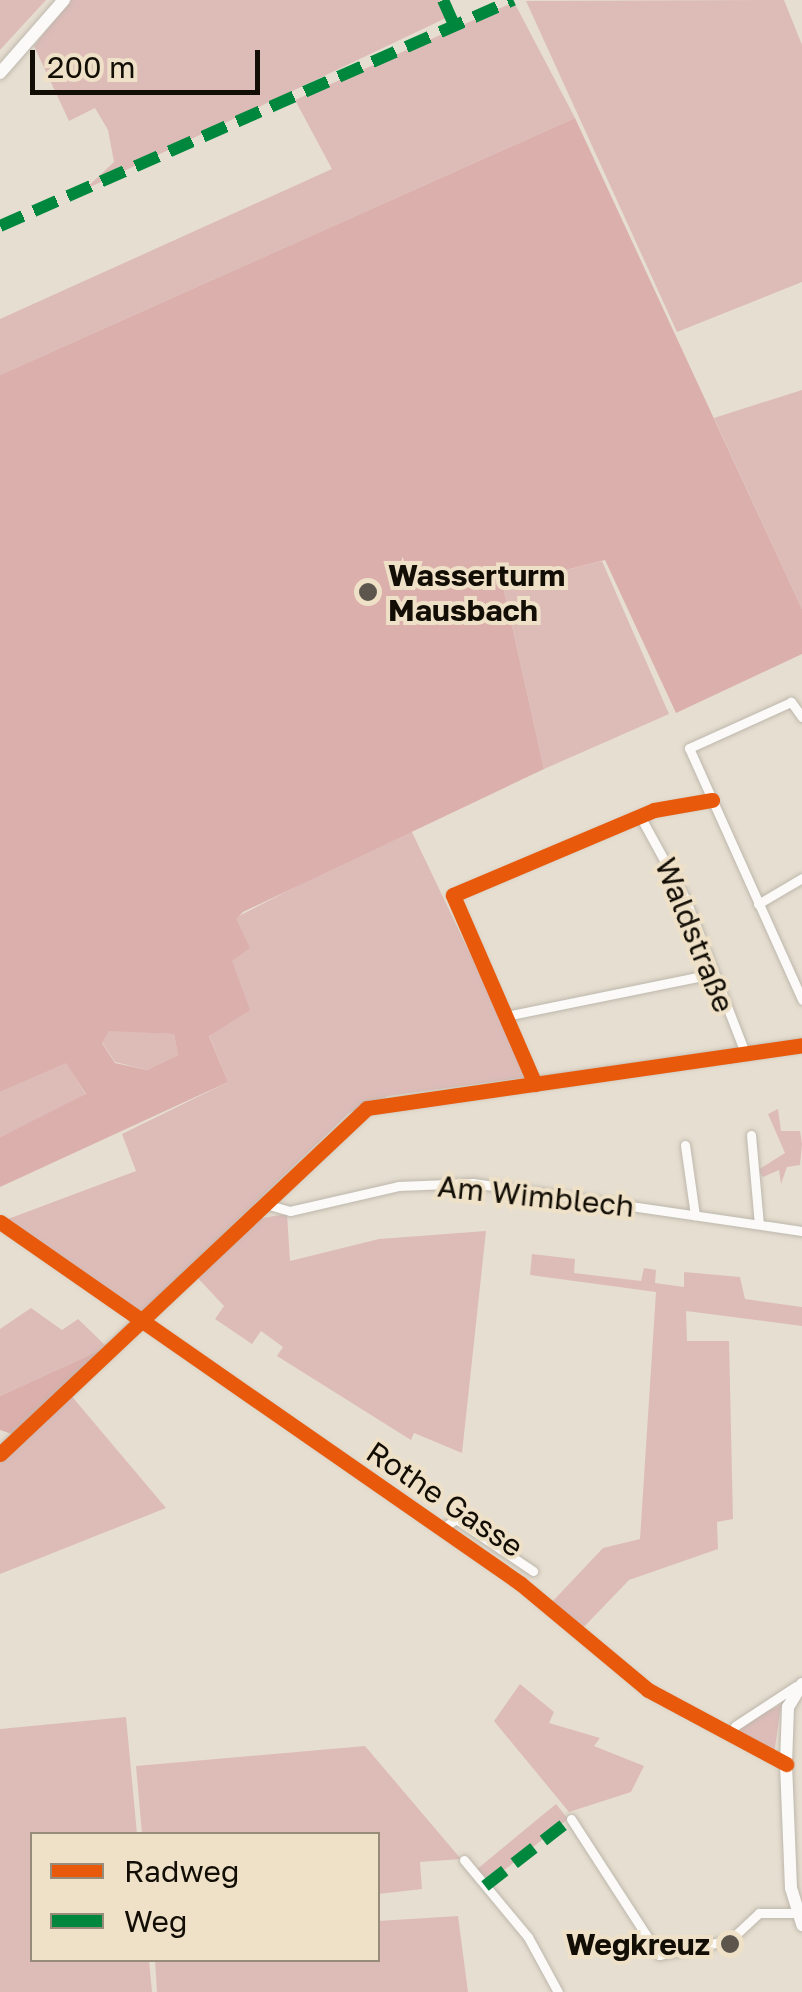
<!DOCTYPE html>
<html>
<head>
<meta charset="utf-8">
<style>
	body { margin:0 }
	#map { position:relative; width:802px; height:1992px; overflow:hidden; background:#e6ded0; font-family:"Golos Text",sans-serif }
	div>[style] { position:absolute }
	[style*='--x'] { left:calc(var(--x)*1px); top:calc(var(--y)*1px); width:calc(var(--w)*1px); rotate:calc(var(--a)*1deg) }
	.green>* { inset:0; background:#ddbcb8 }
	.forest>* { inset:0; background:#dbafac }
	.roads { filter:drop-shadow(0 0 2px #bdb7ac) drop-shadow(0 0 2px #bdb7ac) }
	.street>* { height:9px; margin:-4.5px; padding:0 4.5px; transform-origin:4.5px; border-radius:4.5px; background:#fbfaf8 }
	.secondary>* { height:12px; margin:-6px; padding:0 6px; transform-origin:6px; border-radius:6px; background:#fbfaf8 }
	.quiet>* { height:12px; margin-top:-6px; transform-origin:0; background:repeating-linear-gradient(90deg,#00873e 0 25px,transparent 0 37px) }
	.cycleway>* { height:15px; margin:-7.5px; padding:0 7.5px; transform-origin:7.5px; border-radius:7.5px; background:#e8590c }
	.dots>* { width:28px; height:28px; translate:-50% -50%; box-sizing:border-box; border:5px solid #efe1c7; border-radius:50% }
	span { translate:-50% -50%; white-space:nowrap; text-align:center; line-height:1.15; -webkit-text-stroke:8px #efe1c7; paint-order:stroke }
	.poi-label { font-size:30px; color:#120d05; font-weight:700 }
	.left { translate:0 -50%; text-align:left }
	.right { translate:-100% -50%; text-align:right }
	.street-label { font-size:30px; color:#120d05 }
	.legend { position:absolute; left:30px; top:1832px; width:350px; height:130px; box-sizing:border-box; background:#efe1c7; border:2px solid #978c79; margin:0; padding:12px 18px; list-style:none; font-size:30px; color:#120d05 }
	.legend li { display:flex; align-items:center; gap:20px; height:50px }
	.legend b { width:50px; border:2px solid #978c79 }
	.scale { position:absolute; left:30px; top:50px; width:230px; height:45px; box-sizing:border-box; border:5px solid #120d05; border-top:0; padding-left:12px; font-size:30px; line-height:35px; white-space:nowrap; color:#120d05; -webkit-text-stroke:8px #efe1c7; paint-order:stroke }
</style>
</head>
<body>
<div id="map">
	<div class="green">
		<div style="clip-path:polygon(0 0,46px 0,0 50px)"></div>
		<div style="clip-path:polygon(71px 0,440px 0,448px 17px,84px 190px,114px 162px,108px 130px,95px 108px,69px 121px,34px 46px)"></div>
		<div style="clip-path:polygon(784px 0,802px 45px,802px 282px,677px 332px,526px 1px)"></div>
		<div style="clip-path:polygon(514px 2px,575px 118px,0 375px,0 319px,332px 169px,295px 100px)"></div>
		<div style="clip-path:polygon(802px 390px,802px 609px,714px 418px)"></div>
		<div style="clip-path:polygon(602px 561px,669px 714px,544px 769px,503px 586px)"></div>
		<div style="clip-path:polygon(410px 828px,529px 1077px,388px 1096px,349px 1113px,137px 1316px,0 1222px,136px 1171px,122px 1134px,228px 1082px,209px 1035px,235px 918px)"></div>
		<div style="clip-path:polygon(109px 1030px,174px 1034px,178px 1055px,147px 1070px,115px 1062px,102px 1042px)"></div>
		<div style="clip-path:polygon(66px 1062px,86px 1095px,0 1137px,0 1092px)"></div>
		<div style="clip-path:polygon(778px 1109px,781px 1131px,800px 1131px,802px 1144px,800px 1165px,787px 1167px,781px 1184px,779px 1170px,763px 1177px,758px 1170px,785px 1153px,768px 1114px)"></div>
		<div style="clip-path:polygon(287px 1214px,290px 1261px,379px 1239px,486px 1231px,462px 1453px,414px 1433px,411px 1440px,277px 1356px,283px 1347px,261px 1331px,252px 1344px,215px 1319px,224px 1306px,194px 1274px,250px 1220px)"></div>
		<div style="clip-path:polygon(532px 1254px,575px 1259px,574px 1273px,641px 1281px,644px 1268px,656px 1270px,655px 1283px,684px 1287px,684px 1272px,740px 1277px,745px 1299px,802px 1307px,802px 1326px,686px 1311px,687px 1341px,729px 1341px,733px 1519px,717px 1522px,718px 1549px,629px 1580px,581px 1630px,552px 1602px,603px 1548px,640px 1539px,656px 1292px,530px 1275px)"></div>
		<div style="clip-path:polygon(31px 1308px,62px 1330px,78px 1319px,107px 1347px,0 1396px,0 1329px)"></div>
		<div style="clip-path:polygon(69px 1393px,166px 1508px,0 1574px,0 1461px)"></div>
		<div style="clip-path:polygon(520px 1684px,554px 1712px,549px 1723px,600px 1738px,594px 1746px,644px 1766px,631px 1792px,569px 1812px,494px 1721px)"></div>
		<div style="clip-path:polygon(781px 1705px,774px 1755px,737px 1732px,752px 1718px)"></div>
		<div style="clip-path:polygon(126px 1717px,137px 1834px,32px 1834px,32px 1960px,149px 1960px,152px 1992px,0 1992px,0 1729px)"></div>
		<div style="clip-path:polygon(365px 1746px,461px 1859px,420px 1862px,422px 1889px,378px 1894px,378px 1834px,142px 1834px,136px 1766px)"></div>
		<div style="clip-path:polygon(556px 1804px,568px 1819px,487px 1884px,476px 1870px)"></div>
		<div style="clip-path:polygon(458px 1916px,468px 1992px,157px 1992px,155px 1960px,378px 1960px,378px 1921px)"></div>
	</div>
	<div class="forest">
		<div style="clip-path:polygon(evenodd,575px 118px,802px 609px,802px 654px,676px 713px,605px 560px,503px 586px,544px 769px,243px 912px,236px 919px,250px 948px,232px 961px,250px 1010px,209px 1036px,228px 1082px,0 1187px,0 1137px,86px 1094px,66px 1063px,0 1092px,0 375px,575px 118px,109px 1031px,174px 1034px,178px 1055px,147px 1070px,115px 1063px,102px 1043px,109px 1031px)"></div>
		<div style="clip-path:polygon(107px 1347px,12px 1434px,0 1430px,0 1396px)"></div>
	</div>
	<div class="roads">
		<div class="street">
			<div style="--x:802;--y:717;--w:19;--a:-126"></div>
			<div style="--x:791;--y:702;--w:112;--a:155.7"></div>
			<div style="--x:689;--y:748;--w:276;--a:65.8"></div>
			<div style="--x:641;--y:818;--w:91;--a:61.2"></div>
			<div style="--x:685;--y:898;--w:168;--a:68.8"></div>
			<div style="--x:758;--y:904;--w:51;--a:-30.6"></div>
			<div style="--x:506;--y:1016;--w:206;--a:-11.5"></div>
			<div style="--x:535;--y:1084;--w:206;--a:-113.5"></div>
			<div style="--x:453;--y:895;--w:218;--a:-22.9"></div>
			<div style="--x:654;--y:810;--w:59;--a:-9.8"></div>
			<div style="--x:751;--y:1135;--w:89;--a:84.9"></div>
			<div style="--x:685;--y:1145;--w:71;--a:81.9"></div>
			<div style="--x:262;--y:1203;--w:29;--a:16"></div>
			<div style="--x:290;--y:1211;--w:111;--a:-13"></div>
			<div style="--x:398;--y:1186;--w:75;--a:-2.3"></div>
			<div style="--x:473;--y:1183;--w:332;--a:8.3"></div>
			<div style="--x:0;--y:1222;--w:634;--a:34.79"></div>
			<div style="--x:521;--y:1584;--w:165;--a:39.8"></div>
			<div style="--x:648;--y:1690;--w:157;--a:28.2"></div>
			<div style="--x:443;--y:1528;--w:16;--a:-35"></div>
			<div style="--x:456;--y:1519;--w:93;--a:34"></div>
			<div style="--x:735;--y:1726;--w:73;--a:-33.3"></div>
			<div style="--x:571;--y:1819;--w:162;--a:57.1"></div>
			<div style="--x:659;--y:1955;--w:73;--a:-11.9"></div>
			<div style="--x:730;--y:1940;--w:40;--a:-43"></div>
			<div style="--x:759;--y:1913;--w:38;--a:0"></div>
			<div style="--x:464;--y:1860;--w:100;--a:50.3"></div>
			<div style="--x:528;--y:1937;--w:63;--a:61.4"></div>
		</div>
		<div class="secondary">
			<div style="--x:0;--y:73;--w:97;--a:-48.8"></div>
			<div style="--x:0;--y:1454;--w:504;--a:-43.31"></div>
			<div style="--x:367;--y:1108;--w:440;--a:-8.2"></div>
			<div style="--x:802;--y:1684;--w:27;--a:121"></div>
			<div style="--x:788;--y:1707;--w:57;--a:92"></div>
			<div style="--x:786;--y:1764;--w:124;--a:87.7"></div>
			<div style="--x:791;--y:1888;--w:39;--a:73"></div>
		</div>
	</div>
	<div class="quiet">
		<div style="--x:443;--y:0;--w:27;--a:66"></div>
		<div style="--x:0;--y:226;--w:561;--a:-23.78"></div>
		<div style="--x:485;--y:1886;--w:109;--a:-37.9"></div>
	</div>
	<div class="cycleway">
		<div style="--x:535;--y:1084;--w:206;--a:-113.5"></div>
		<div style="--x:453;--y:895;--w:218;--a:-22.9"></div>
		<div style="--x:654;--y:810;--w:59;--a:-9.8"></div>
		<div style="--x:0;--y:1222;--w:634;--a:34.79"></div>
		<div style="--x:521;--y:1584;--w:165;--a:39.8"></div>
		<div style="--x:648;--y:1690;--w:157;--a:28.2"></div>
		<div style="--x:0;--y:1454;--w:504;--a:-43.31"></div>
		<div style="--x:367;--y:1108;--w:440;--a:-8.2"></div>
	</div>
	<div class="dots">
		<div style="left:368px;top:592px;background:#5c564c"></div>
		<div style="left:730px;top:1944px;background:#5c564c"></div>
	</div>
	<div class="poi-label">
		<span class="left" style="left:388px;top:592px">Wasserturm<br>Mausbach</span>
		<span class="right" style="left:710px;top:1944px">Wegkreuz</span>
	</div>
	<div class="street-label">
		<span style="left:695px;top:935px;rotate:68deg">Waldstraße</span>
		<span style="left:536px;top:1196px;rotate:6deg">Am Wimblech</span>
		<span style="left:445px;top:1499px;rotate:34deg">Rothe Gasse</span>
	</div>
	<ul class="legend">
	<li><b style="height:12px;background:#e8590c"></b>Radweg</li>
	<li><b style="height:12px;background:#00873e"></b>Weg</li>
	</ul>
	<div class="scale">200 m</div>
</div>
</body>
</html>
